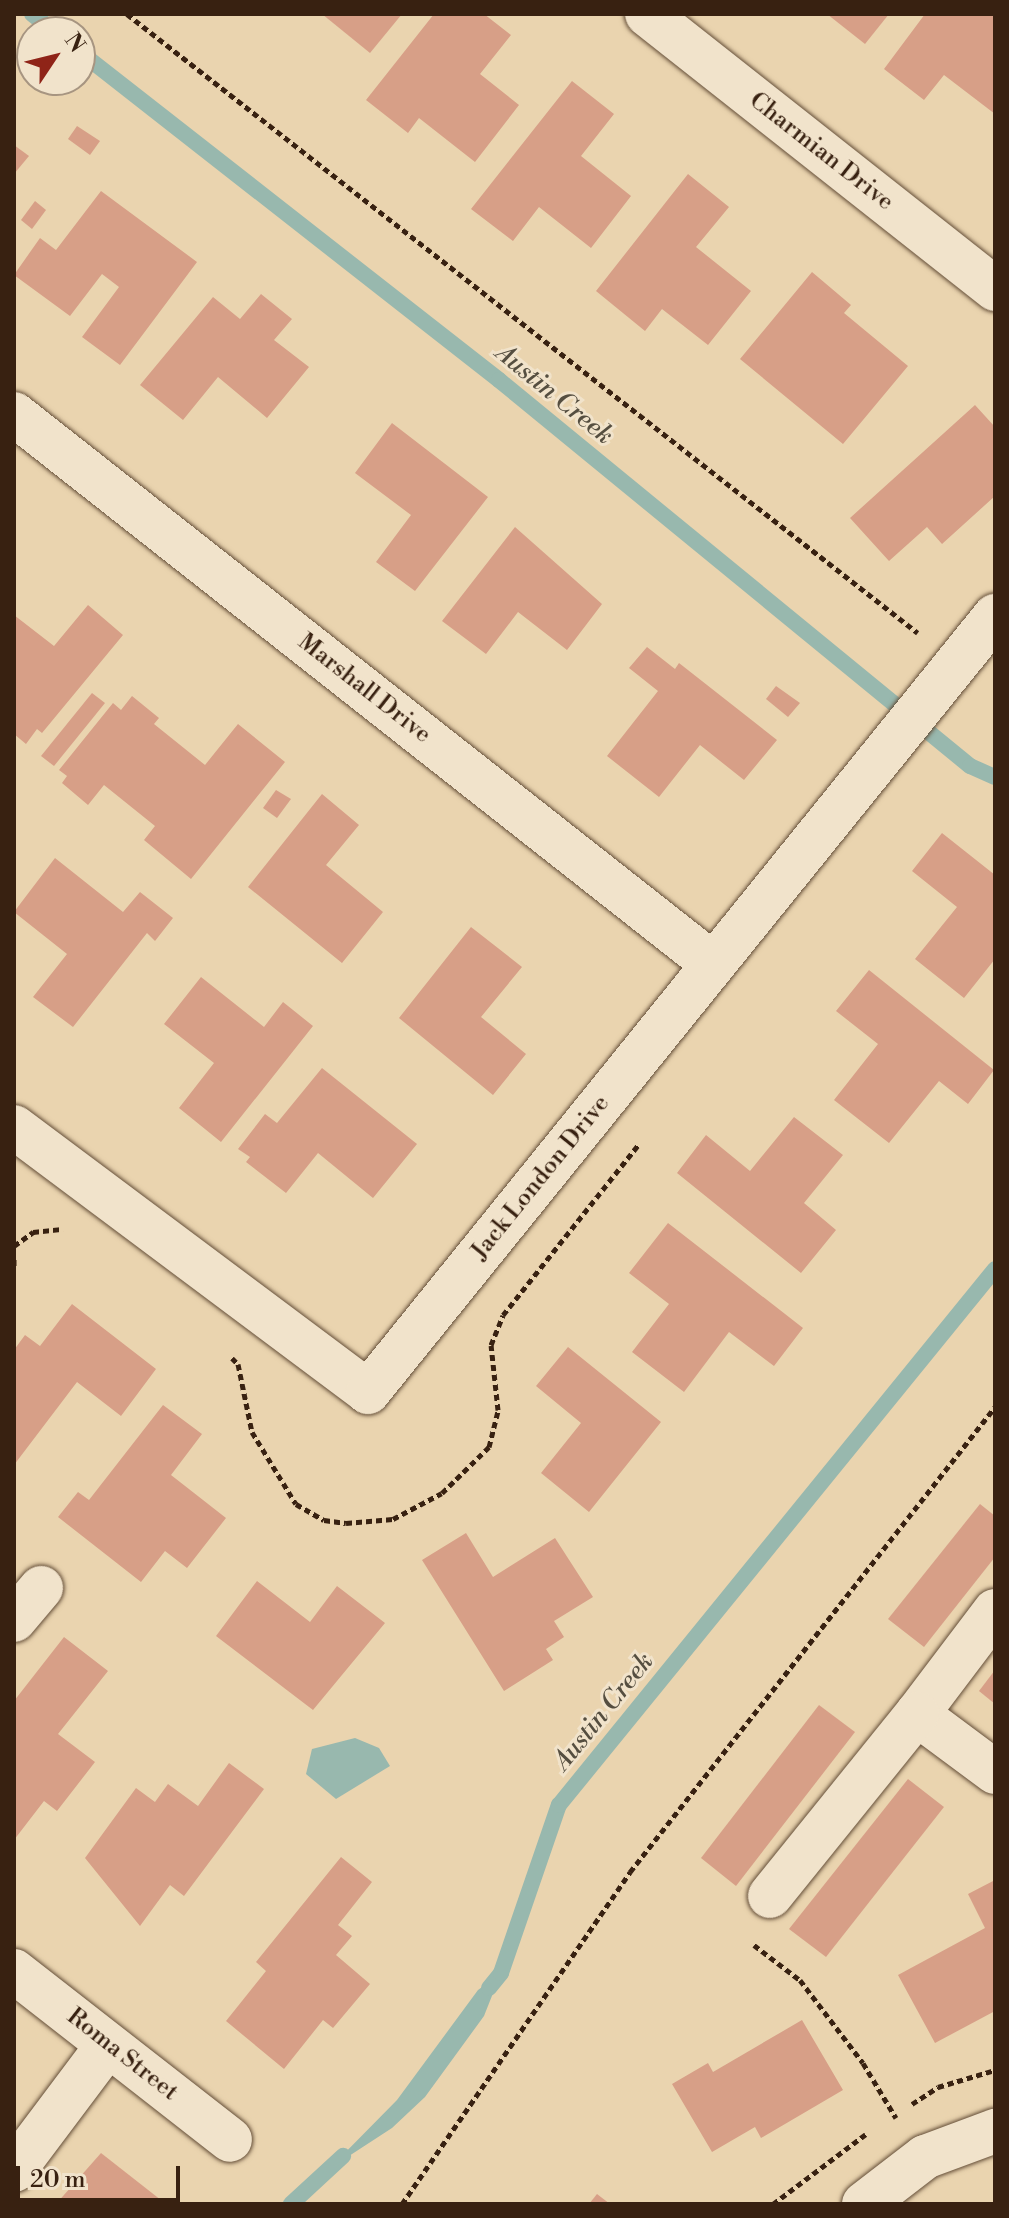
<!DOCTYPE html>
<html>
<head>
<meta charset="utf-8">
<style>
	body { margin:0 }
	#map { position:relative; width:1009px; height:2218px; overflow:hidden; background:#ead4af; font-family:"Libre Bodoni",serif }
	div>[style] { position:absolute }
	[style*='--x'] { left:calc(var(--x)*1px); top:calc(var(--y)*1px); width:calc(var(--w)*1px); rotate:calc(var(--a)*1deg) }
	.water>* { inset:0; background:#98b8ae }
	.stream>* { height:16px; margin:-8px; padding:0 8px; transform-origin:8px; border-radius:8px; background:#98b8ae }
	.building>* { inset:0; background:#d79f87 }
	.path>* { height:5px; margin-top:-2.5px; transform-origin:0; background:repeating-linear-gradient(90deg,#382111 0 6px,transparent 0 10px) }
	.roads { filter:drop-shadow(0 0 2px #644e38) drop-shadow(0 0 2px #644e38) }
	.minor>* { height:44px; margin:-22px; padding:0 22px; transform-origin:22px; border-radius:22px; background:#f1e3cb }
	span { translate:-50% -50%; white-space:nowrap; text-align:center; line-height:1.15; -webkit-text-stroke:6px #f1e3cb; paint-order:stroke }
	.street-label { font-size:24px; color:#382111 }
	.water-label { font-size:26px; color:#554e40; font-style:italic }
	.frame { position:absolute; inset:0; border:16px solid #382111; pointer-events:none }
	.north { position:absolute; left:16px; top:16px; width:80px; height:80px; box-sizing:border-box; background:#f1e3cb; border:2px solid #a79581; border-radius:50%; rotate:55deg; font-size:22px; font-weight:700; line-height:32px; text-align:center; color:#382111 }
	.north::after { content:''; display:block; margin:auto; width:28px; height:36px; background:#8f2418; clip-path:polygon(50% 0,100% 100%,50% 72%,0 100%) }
	.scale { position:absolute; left:16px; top:2166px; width:164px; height:36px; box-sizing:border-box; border:4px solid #382111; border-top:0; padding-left:10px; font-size:24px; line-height:28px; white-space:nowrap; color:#382111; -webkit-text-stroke:6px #f1e3cb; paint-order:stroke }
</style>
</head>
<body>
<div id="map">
	<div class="water">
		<div style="clip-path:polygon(355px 1738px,379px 1748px,390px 1766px,336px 1799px,306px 1774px,312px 1749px)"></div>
		<div style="clip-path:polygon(501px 1973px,484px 2016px,425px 2097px,392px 2128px,329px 2169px,397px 2100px,478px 1990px)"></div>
	</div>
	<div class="stream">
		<div style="--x:32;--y:14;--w:29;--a:38"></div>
		<div style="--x:80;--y:52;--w:532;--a:38.05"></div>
		<div style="--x:499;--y:380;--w:609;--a:39.34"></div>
		<div style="--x:970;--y:766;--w:27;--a:24"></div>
		<div style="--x:489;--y:1988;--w:19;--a:-51"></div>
		<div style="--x:501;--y:1973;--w:178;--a:-71"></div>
		<div style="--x:559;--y:1805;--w:691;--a:-50.87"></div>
		<div style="--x:291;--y:2204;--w:71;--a:-42.7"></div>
	</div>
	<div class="building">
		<div style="clip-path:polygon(322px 14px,402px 14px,370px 53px)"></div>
		<div style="clip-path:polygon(434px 14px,484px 14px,511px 35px,480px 74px,519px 105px,475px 162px,419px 118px,408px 133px,366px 100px)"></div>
		<div style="clip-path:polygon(827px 14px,889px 14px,865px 44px)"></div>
		<div style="clip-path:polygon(925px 14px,995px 14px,995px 114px,944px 75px,924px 100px,884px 69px)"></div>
		<div style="clip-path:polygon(572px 81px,614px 114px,581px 156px,631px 196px,591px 248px,539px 207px,513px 241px,471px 209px)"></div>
		<div style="clip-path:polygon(77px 126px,100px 141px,90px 155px,68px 139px)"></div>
		<div style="clip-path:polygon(14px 145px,29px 156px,14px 174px)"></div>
		<div style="clip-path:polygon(688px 174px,729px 207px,696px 247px,751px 291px,708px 345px,662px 309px,645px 331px,596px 291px)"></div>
		<div style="clip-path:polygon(101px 191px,197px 262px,120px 365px,82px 337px,119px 287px,102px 274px,70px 316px,14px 275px,40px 238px,56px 250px)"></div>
		<div style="clip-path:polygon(35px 201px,46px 210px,32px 229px,21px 220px)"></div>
		<div style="clip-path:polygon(812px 272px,851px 305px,844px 313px,908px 366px,843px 444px,740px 359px)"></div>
		<div style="clip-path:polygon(261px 294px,292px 319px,274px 340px,309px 367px,267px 418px,218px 377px,183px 420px,140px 385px,213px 297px,240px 319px)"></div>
		<div style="clip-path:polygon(975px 405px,995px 427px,995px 496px,942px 544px,927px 527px,889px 561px,850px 518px)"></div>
		<div style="clip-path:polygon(392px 423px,488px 497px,415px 591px,376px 562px,411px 515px,355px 473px)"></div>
		<div style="clip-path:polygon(515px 527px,602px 604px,567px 650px,518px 612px,486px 654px,442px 621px)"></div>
		<div style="clip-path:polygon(88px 605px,123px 635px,42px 733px,37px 729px,26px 744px,14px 734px,14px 615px,54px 646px)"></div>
		<div style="clip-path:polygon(647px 647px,675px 669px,679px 663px,777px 740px,744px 780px,700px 745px,659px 797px,607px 756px,658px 691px,629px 668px)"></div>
		<div style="clip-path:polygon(776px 686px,800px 703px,788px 717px,766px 699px)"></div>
		<div style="clip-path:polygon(92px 693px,105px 703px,54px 766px,41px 756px)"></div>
		<div style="clip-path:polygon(132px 696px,159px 718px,154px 724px,205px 765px,238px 724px,285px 762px,191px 879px,144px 840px,155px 826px,104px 785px,88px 805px,62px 783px,67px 776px,59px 770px,113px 703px,121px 710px)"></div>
		<div style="clip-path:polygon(276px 790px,291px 799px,277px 818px,263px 808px)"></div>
		<div style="clip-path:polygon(322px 794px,359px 825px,326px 865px,383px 912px,342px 963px,248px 887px)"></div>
		<div style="clip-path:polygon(942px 833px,995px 875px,995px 959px,964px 998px,915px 959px,957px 907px,912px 871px)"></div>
		<div style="clip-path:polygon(55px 858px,123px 912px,140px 892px,173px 918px,155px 941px,147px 933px,73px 1027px,33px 997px,67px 954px,14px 912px)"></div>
		<div style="clip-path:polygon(471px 927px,522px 967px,481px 1017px,526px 1054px,493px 1095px,399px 1018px)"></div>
		<div style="clip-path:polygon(869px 970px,994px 1070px,968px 1104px,939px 1081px,889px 1143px,834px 1100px,878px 1044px,836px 1011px)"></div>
		<div style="clip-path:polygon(201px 977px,264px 1027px,283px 1002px,313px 1026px,221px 1142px,179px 1108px,214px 1063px,164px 1024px)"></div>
		<div style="clip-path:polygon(322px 1068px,417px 1144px,373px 1198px,318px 1153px,286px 1193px,246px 1162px,250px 1157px,238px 1149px,265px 1114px,277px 1123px)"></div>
		<div style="clip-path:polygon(794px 1117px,843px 1155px,804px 1203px,836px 1230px,801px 1273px,677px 1173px,706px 1135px,750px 1171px)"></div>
		<div style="clip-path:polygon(668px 1223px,803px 1328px,774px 1366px,729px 1332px,684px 1392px,632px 1352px,669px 1304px,629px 1273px)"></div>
		<div style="clip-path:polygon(72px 1304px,156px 1369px,121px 1416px,77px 1382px,14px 1465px,14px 1350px,25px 1335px,40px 1346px)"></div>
		<div style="clip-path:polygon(568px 1347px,661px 1422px,589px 1512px,541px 1473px,581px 1423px,536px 1386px)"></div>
		<div style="clip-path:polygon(163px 1405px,202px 1434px,171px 1475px,226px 1518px,187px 1568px,165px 1551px,141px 1582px,58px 1517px,78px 1492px,89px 1500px)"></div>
		<div style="clip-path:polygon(980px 1504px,995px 1516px,995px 1557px,924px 1647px,888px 1619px)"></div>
		<div style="clip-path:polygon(466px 1533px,493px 1577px,555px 1538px,593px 1597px,554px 1621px,564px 1637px,546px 1649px,553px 1660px,504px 1691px,422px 1560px)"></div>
		<div style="clip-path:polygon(257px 1581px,310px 1622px,337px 1586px,385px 1623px,313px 1710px,216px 1636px)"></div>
		<div style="clip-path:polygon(64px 1637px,108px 1671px,58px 1734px,95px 1762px,57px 1811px,44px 1801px,14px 1840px,14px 1701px)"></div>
		<div style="clip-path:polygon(995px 1670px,995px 1704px,979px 1691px)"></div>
		<div style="clip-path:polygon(819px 1705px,855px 1732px,736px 1886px,701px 1858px)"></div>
		<div style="clip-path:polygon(229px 1763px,264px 1789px,184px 1896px,170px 1885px,140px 1926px,85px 1858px,136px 1788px,155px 1802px,168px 1784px,198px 1806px)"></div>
		<div style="clip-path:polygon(908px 1779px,944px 1807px,826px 1957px,789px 1929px)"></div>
		<div style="clip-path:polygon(341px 1857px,372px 1882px,338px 1925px,352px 1936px,336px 1955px,370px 1984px,333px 2028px,323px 2020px,284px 2069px,226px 2021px,266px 1971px,256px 1962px)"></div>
		<div style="clip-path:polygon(995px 1880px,995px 2011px,935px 2043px,898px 1975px,985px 1928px,968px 1894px)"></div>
		<div style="clip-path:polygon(802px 2020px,843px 2090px,761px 2138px,755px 2127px,712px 2152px,672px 2084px,708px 2063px,713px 2072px)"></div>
		<div style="clip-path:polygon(101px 2153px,166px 2204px,56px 2204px)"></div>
		<div style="clip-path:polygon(597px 2194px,610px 2204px,589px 2204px)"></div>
	</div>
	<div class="path">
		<div style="--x:127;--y:14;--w:1004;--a:38.05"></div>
		<div style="--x:14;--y:1246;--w:24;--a:-36"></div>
		<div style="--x:33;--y:1232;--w:30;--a:-6"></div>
		<div style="--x:14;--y:1259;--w:8;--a:90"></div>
		<div style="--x:232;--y:1358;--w:8;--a:45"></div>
		<div style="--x:238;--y:1364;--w:69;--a:78.4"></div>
		<div style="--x:252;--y:1432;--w:84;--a:58.6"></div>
		<div style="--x:296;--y:1504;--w:32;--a:30"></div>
		<div style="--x:324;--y:1520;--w:22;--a:8"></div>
		<div style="--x:346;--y:1523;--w:47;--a:-4.9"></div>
		<div style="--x:393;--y:1519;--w:55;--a:-28"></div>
		<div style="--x:442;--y:1493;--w:66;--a:-44.4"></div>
		<div style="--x:489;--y:1447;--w:38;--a:-76"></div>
		<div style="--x:498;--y:1410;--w:65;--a:-96.1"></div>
		<div style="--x:491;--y:1345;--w:32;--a:-68"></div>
		<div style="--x:503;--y:1315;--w:217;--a:-51.5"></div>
		<div style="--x:754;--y:1945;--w:58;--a:37.3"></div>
		<div style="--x:800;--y:1980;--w:104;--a:52.8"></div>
		<div style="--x:863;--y:2063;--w:64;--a:59"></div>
		<div style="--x:912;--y:2104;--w:31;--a:-33"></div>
		<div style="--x:938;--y:2087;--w:59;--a:-16.6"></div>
		<div style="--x:402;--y:2204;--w:403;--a:-55.5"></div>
		<div style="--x:630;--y:1872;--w:591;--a:-51.87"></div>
		<div style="--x:773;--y:2204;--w:116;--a:-37"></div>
	</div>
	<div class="roads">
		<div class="minor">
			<div style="--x:647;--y:14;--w:444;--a:38.3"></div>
			<div style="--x:14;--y:414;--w:889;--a:38.2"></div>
			<div style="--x:14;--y:1127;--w:442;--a:36.8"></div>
			<div style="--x:368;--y:1392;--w:998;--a:-51.06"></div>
			<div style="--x:995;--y:1611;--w:129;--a:127.1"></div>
			<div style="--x:917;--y:1714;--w:97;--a:36.6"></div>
			<div style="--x:14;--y:1620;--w:42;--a:-49.8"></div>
			<div style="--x:770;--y:1896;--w:234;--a:-51.1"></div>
			<div style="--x:14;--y:1971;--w:274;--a:38"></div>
			<div style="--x:14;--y:2170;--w:156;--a:-53.1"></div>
			<div style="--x:864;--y:2204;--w:77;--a:-37.6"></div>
			<div style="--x:925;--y:2157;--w:75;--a:-20.4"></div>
		</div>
	</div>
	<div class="street-label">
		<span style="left:821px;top:152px;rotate:38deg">Charmian Drive</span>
		<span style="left:364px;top:689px;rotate:38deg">Marshall Drive</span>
		<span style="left:541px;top:1178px;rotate:-51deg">Jack London Drive</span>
		<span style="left:122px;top:2055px;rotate:38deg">Roma Street</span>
	</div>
	<div class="water-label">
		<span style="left:554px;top:395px;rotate:39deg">Austin Creek</span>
		<span style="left:604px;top:1712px;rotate:-51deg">Austin Creek</span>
	</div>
	<div class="frame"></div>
	<div class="north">N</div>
	<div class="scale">20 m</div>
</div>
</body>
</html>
